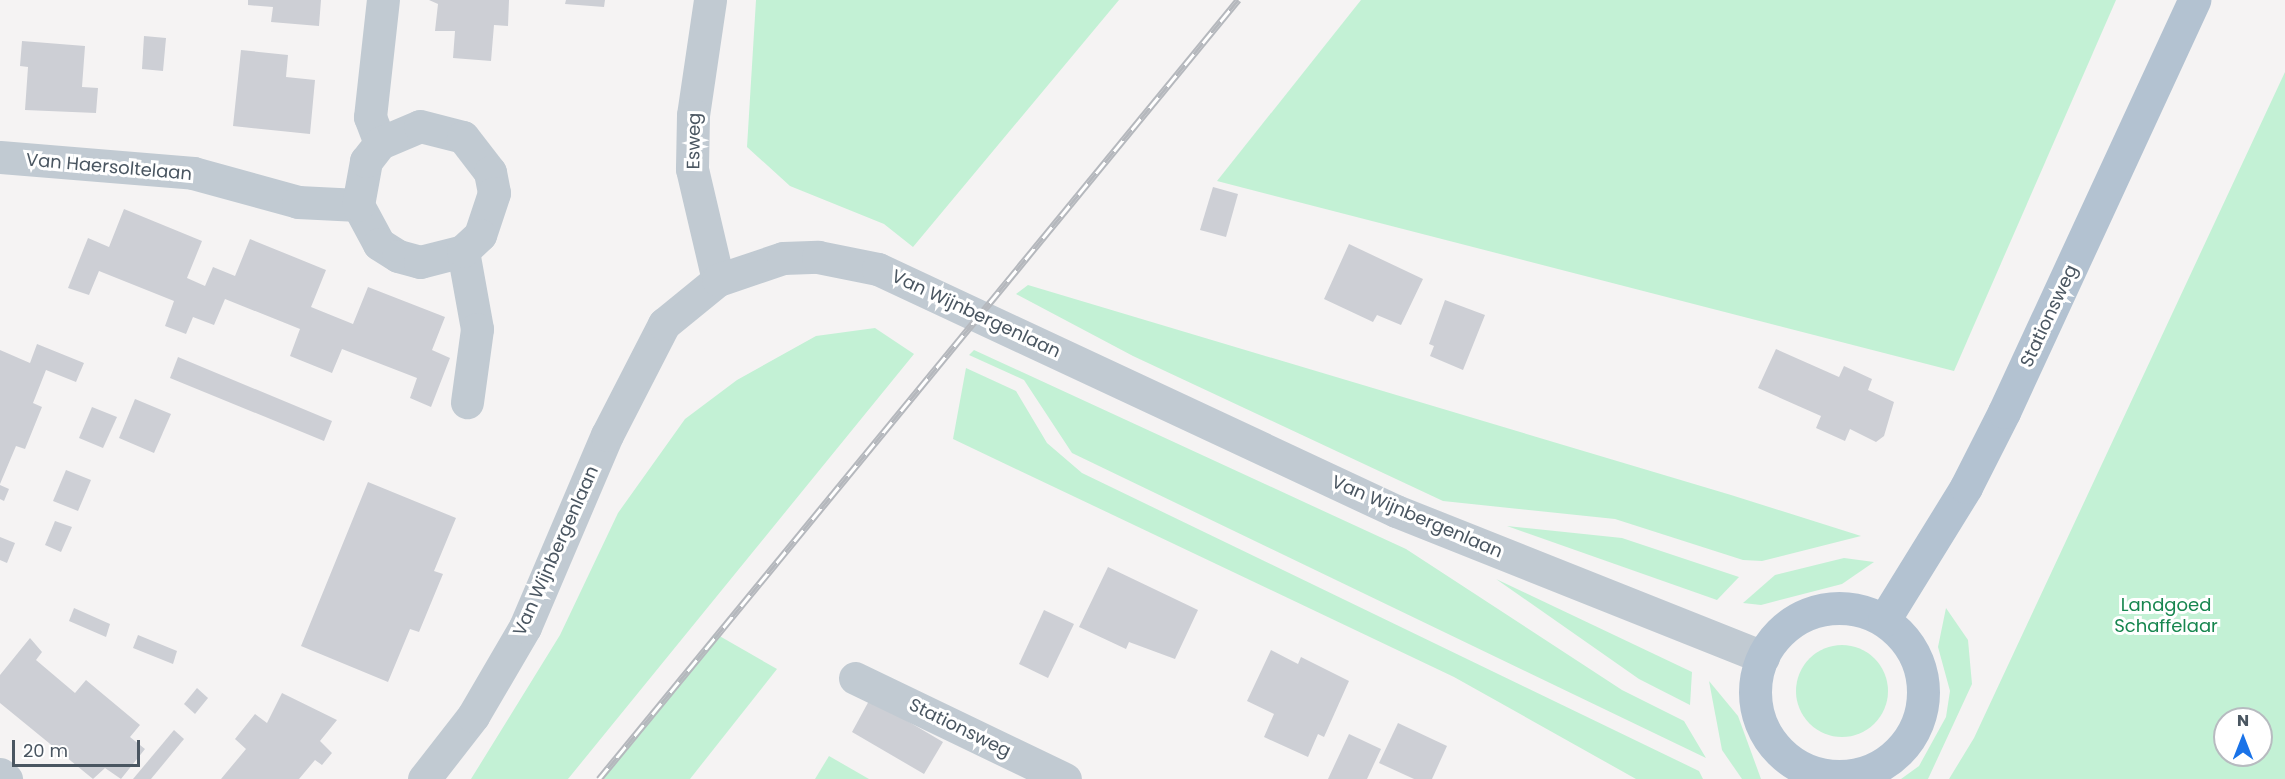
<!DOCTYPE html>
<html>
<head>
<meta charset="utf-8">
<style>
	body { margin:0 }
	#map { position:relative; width:2285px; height:779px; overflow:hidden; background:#f5f3f3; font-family:Poppins,sans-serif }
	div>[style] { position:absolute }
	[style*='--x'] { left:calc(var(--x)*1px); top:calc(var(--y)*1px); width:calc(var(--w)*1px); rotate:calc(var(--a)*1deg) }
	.green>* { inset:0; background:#c3f1d5 }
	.round { border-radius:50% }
	.building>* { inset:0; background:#cdcfd5 }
	.minor>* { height:33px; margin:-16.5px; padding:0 16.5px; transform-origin:16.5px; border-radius:16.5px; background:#c1cad2 }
	.major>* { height:33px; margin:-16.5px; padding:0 16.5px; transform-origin:16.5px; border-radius:16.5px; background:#b3c2d1 }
	.major>.ring { margin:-16.5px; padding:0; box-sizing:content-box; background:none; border:33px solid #b3c2d1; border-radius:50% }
	.rail>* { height:7px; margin-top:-3.5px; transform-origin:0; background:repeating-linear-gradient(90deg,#fff 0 14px,#b5b8bd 0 28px); box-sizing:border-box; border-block:2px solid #b5b8bd }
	span { translate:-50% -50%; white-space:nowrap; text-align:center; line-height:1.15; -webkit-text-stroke:6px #fff; paint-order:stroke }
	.street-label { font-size:18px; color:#4a5661 }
	.park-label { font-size:18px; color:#17864f }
	.north { position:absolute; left:2213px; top:707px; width:60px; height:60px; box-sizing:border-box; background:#fff; border:2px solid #b7bbc0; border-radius:50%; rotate:0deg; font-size:16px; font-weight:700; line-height:24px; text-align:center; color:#4a5661 }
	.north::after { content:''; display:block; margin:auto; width:21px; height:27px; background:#1a73e8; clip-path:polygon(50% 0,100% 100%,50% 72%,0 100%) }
	.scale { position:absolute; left:12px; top:740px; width:128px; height:27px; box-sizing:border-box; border:3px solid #4a5661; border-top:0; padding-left:8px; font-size:18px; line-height:21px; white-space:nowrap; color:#4a5661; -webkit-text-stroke:4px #fff; paint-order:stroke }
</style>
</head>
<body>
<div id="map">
	<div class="green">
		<div style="clip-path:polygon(756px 0,1119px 0,913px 247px,884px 224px,790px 186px,747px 147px)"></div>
		<div style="clip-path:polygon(1361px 0,2116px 0,1954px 371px,1217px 181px)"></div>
		<div style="clip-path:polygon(evenodd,2285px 72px,2285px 779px,1949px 779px,1974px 738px,2285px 72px,2225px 719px,2261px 719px,2261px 755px,2225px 755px,2225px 719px)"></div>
		<div style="clip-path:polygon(1028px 285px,1731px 495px,1861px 536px,1762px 561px,1743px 560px,1615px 519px,1443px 501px,1133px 356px,1016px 294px)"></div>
		<div style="clip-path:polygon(875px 328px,914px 354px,568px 779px,471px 779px,560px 635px,618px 513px,685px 419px,737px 380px,816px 336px)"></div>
		<div style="clip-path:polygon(974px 350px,1406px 549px,1622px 690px,1684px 721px,1706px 758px,1072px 453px,1024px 380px,969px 355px)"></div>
		<div style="clip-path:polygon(966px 368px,1016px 391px,1047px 443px,1082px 473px,1699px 771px,1703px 779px,1636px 779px,1454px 677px,953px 439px)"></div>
		<div style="clip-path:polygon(1507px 526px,1622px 538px,1739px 577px,1717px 600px)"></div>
		<div style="clip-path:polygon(1844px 558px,1874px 562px,1842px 584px,1761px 605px,1743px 603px,1775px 575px)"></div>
		<div style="clip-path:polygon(1496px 579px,1692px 672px,1690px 705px,1639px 679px)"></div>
		<div style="clip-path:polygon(1946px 608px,1968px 640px,1972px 684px,1928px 779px,1901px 779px,1919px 766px,1946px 717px,1950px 691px,1938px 647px)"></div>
		<div style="clip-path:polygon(716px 634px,777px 669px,690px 779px,600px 779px)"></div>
		<div class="round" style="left:1796px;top:645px;width:92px;height:92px"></div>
		<div style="clip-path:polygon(1709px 681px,1738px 716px,1761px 779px,1742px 779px,1722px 750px)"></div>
		<div style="clip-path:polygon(829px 756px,869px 779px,815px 779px)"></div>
	</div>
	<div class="building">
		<div style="clip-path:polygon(248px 0,321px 0,319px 26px,271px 22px,273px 7px,248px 5px)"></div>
		<div style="clip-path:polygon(429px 0,509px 0,508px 26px,494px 25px,491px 61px,453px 58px,455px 31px,435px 31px,438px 4px)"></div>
		<div style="clip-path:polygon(566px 0,605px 0,604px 7px,565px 4px)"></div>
		<div style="clip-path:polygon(144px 36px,166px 38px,163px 71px,142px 69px)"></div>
		<div style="clip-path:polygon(22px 41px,85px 46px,82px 87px,98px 88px,96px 113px,25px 110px,28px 67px,20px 66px)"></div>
		<div style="clip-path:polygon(241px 50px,288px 55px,286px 77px,315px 80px,310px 134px,233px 126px)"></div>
		<div style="clip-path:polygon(1213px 187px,1238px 194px,1226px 237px,1200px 230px)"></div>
		<div style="clip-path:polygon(124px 209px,202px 241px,187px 278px,205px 286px,213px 267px,235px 276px,250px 239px,326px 270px,311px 307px,353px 324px,368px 287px,445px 317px,432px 350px,450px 358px,431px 407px,410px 398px,417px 378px,342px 349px,332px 373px,290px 356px,300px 329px,225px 299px,214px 325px,193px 317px,186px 334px,165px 326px,174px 301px,99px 271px,89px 295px,68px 288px,88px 238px,109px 247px)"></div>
		<div style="clip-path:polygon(1349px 244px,1423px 279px,1401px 325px,1377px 315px,1373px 322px,1324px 299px)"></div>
		<div style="clip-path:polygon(1445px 300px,1485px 315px,1463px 370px,1430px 356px,1434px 346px,1429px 344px)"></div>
		<div style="clip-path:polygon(37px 344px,84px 363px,76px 382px,46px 370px,33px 403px,42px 407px,25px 449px,16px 446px,0 484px,0 350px,30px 363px)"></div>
		<div style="clip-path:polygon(1776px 349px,1839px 377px,1844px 366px,1872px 379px,1868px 390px,1894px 402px,1884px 436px,1876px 442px,1850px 429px,1845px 441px,1816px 428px,1821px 416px,1758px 388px)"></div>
		<div style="clip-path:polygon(178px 357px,332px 421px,324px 441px,170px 378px)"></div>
		<div style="clip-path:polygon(135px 399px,171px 414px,154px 453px,119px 438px)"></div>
		<div style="clip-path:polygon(92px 407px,117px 417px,103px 448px,79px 438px)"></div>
		<div style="clip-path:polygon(66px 470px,91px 480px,78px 511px,53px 501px)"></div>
		<div style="clip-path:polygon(368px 482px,456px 518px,434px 571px,443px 574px,419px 632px,410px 629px,388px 682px,301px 646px)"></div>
		<div style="clip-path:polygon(0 485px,9px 489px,4px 501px,0 499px)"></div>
		<div style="clip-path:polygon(55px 521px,72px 527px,61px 552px,45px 545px)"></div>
		<div style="clip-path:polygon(0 537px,15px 543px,7px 563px,0 560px)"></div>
		<div style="clip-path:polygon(1108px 567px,1198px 610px,1175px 659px,1129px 642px,1126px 649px,1079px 627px)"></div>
		<div style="clip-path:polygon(74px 608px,110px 624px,106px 637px,69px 621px)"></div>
		<div style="clip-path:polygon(1044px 610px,1074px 624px,1048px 678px,1019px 664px)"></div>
		<div style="clip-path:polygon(138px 635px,177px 651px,173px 664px,133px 648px)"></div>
		<div style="clip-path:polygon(30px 638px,42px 652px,36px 660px,75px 693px,86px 680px,140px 725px,130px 737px,145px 749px,121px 779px,105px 768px,93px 779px,0 703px,0 675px)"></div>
		<div style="clip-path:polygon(1271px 650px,1298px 664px,1301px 657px,1349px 681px,1324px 737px,1318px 734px,1308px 757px,1264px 737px,1274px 714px,1247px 701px)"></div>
		<div style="clip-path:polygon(197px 688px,208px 698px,195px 714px,184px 704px)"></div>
		<div style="clip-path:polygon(282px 693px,337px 720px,320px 741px,332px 753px,322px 765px,315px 760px,299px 779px,221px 779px,246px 749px,235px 739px,255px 714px,267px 723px)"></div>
		<div style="clip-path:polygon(870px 699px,943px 742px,924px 774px,852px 732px)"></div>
		<div style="clip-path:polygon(1398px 723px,1447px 746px,1432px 779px,1414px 779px,1379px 763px)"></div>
		<div style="clip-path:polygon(174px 730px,184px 739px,151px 779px,133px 779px)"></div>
		<div style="clip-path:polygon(1349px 734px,1381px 749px,1367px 779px,1328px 779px)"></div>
	</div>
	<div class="minor">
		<div style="--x:710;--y:0;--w:116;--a:98.4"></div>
		<div style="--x:693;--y:115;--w:54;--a:91.1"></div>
		<div style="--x:692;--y:169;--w:114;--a:76.8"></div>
		<div style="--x:380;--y:143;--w:28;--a:-111"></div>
		<div style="--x:370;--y:117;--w:118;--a:-83.7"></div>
		<div style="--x:0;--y:157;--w:194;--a:4.7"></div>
		<div style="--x:193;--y:173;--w:109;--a:15.4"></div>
		<div style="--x:298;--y:202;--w:60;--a:2.9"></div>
		<div style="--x:358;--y:205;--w:44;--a:61.7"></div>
		<div style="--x:379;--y:244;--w:22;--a:32"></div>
		<div style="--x:398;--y:256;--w:23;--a:15"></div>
		<div style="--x:420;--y:262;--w:44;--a:-14.3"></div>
		<div style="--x:463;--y:251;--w:79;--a:79.8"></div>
		<div style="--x:477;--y:329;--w:74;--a:97.8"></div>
		<div style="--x:358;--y:205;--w:45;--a:-79.7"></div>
		<div style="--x:366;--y:161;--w:23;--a:-52"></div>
		<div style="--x:380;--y:143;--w:43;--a:-23"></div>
		<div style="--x:420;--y:126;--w:44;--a:14.3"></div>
		<div style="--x:463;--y:137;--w:44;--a:52.4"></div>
		<div style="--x:490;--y:172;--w:21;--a:79"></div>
		<div style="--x:494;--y:193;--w:44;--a:108.4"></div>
		<div style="--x:480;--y:235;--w:23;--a:137"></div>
		<div style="--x:855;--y:678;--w:233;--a:25.7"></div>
		<div style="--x:0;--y:774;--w:8;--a:40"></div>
		<div style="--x:424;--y:779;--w:80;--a:-52.1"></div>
		<div style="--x:473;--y:716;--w:103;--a:-59.7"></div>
		<div style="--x:525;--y:627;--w:209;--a:-66.9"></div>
		<div style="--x:607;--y:435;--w:125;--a:-62.8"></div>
		<div style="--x:664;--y:324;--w:70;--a:-39.2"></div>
		<div style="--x:718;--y:280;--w:69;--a:-18.7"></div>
		<div style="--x:783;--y:258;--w:35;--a:-2"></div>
		<div style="--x:818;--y:257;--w:61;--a:11.3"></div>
		<div style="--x:878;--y:269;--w:572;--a:25.04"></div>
		<div style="--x:1396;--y:511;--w:395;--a:21.7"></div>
	</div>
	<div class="major">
		<div class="ring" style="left:1755px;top:608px;width:135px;height:135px"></div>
		<div style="--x:1884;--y:620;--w:156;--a:-58.3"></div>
		<div style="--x:1966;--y:487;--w:84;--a:-63.1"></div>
		<div style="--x:2004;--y:412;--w:454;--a:-65.2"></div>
	</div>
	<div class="rail">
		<div style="--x:599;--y:779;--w:1008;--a:-50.64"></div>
	</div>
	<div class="street-label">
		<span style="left:694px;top:141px;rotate:-89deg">Esweg</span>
		<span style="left:109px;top:167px;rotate:5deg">Van Haersoltelaan</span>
		<span style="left:976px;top:314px;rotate:25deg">Van Wijnbergenlaan</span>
		<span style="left:2049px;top:316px;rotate:-65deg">Stationsweg</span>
		<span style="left:1417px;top:517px;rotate:23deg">Van Wijnbergenlaan</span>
		<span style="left:556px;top:551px;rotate:-66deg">Van Wijnbergenlaan</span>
		<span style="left:960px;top:728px;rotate:26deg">Stationsweg</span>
	</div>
	<div class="park-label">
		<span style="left:2166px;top:616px">Landgoed<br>Schaffelaar</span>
	</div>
	<div class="north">N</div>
	<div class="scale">20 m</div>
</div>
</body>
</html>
